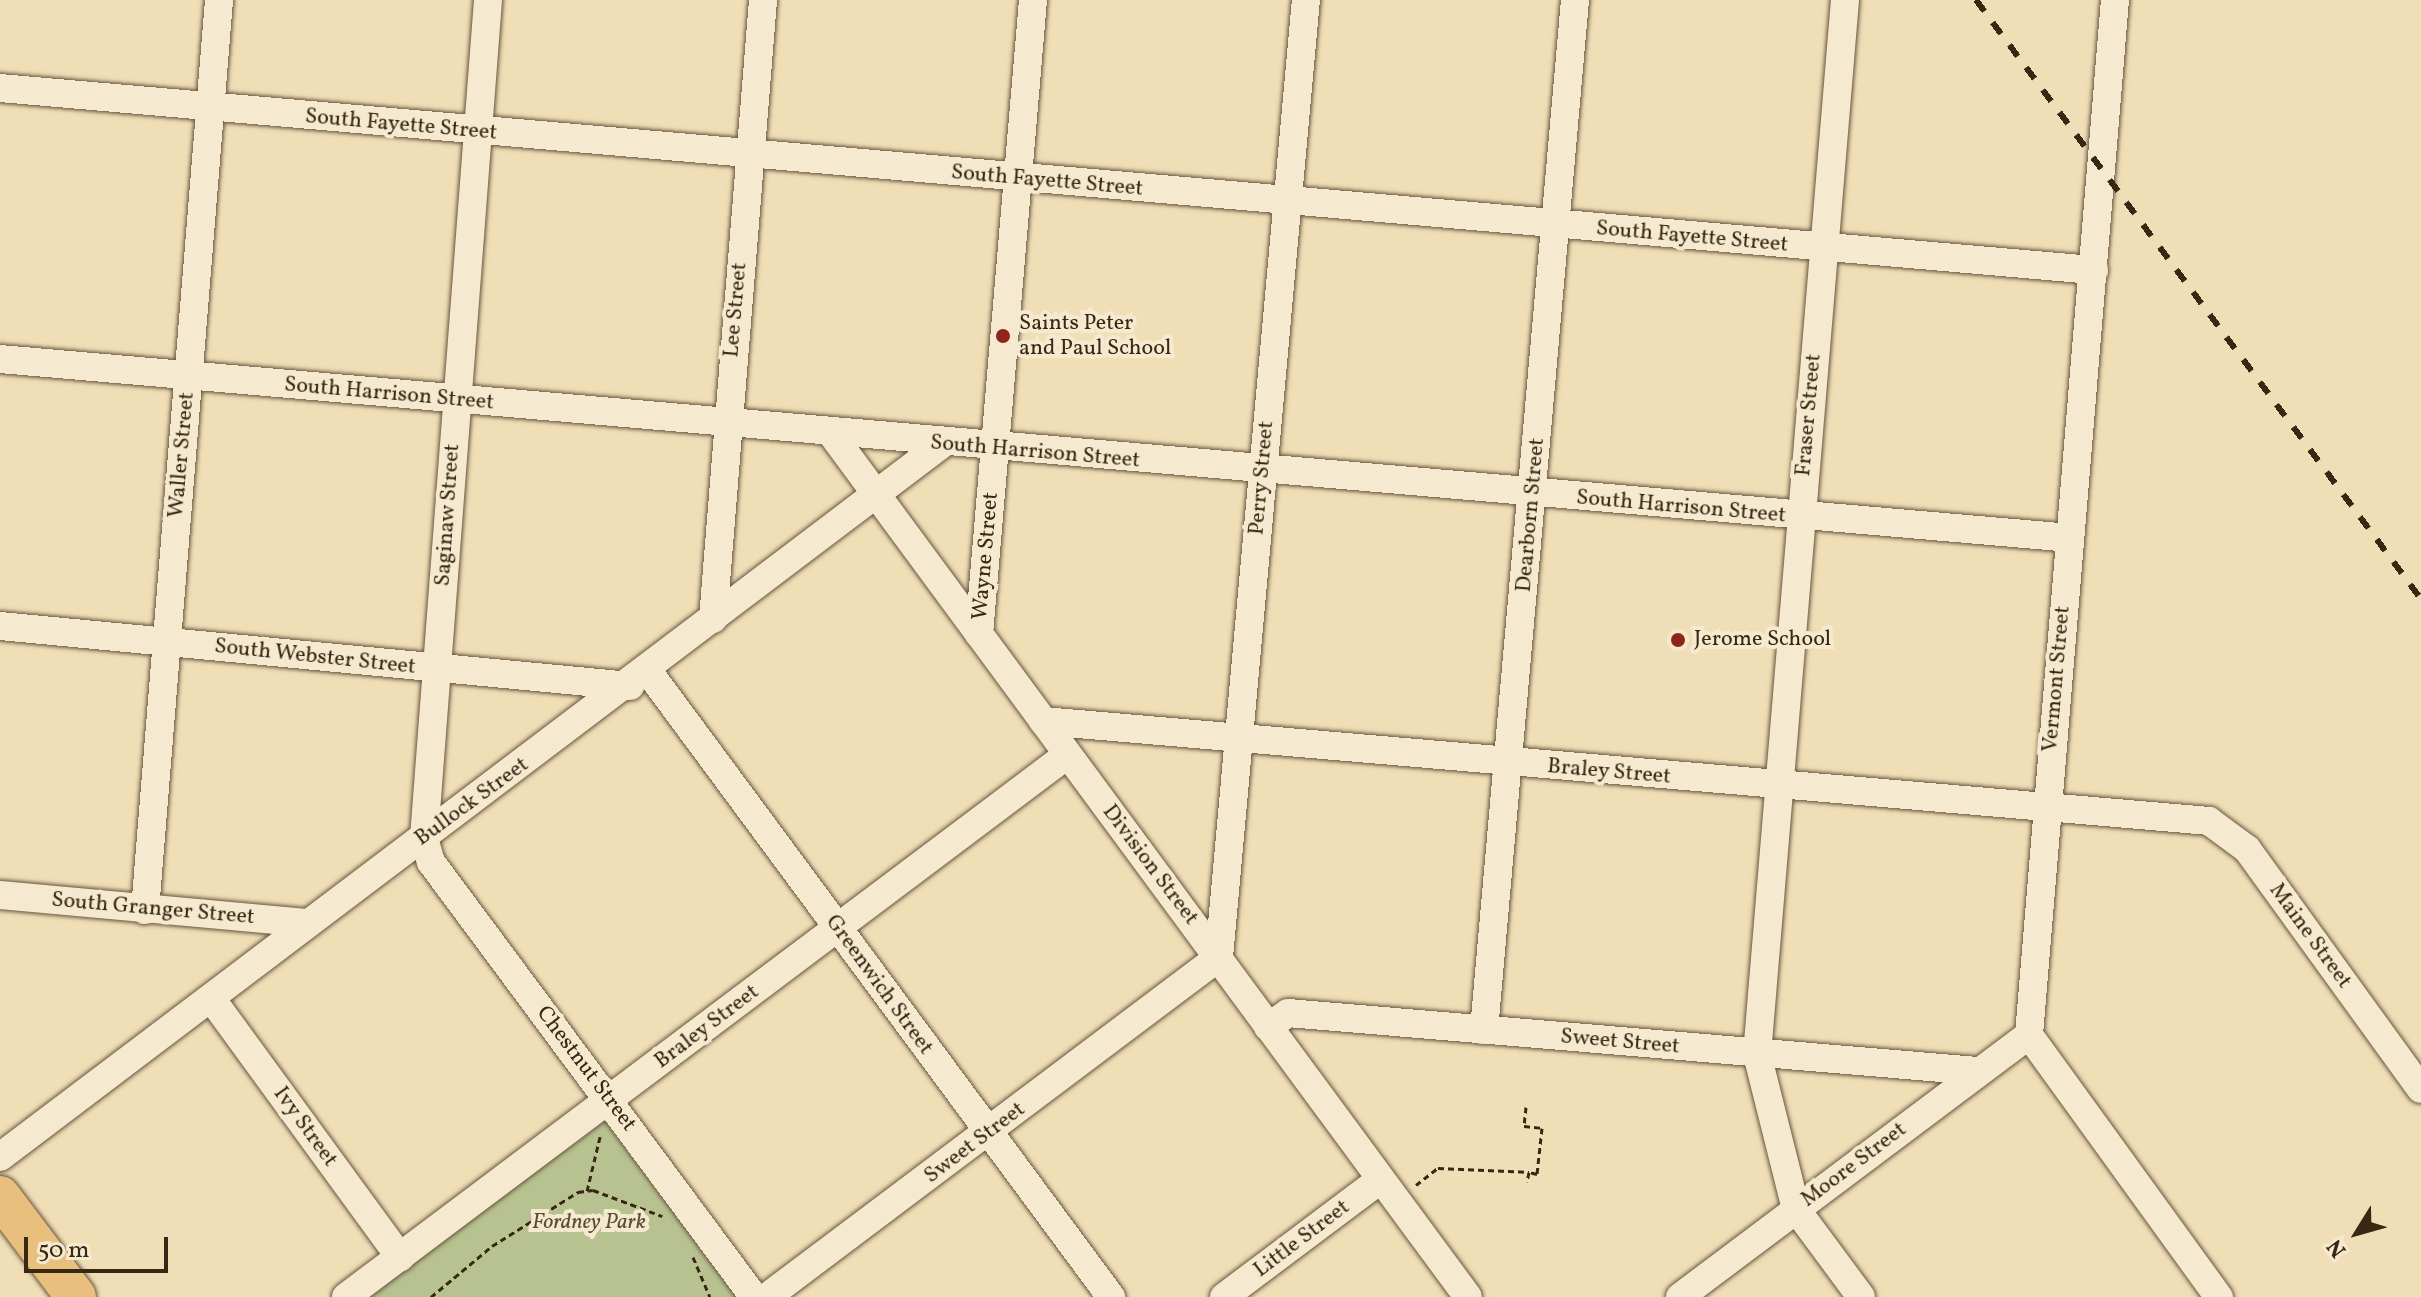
<!DOCTYPE html>
<html>
<head>
<meta charset="utf-8">
<style>
	body { margin:0 }
	#map { position:relative; width:2421px; height:1297px; overflow:hidden; background:#f0deb7; font-family:Vollkorn,serif }
	div>[style] { position:absolute }
	[style*='--x'] { left:calc(var(--x)*1px); top:calc(var(--y)*1px); width:calc(var(--w)*1px); rotate:calc(var(--a)*1deg) }
	.green>* { inset:0; background:#b7c290 }
	.path>* { height:3px; margin-top:-1.5px; transform-origin:0; background:repeating-linear-gradient(90deg,#382713 0 6px,transparent 0 10px) }
	.roads { filter:drop-shadow(0 0 2px #66553c) drop-shadow(0 0 2px #66553c) }
	.minor>* { height:28px; margin:-14px; padding:0 14px; transform-origin:14px; border-radius:14px; background:#f5ead0 }
	.highway>* { height:40px; margin:-20px; padding:0 20px; transform-origin:20px; border-radius:20px; background:#e8bf7c }
	.rail>* { height:6px; margin-top:-3px; transform-origin:0; background:repeating-linear-gradient(90deg,#382713 0 14px,transparent 0 28px) }
	.dots>* { width:22px; height:22px; translate:-50% -50%; box-sizing:border-box; border:4px solid #f5ead0; border-radius:50% }
	span { translate:-50% -50%; white-space:nowrap; text-align:center; line-height:1.15; -webkit-text-stroke:8px #f5ead0; paint-order:stroke }
	.street-label { font-size:22px; color:#382713 }
	.poi-label { font-size:22px; color:#382713 }
	.left { translate:0 -50%; text-align:left }
	.park-label { font-size:22px; color:#584e32; font-style:italic }
	.north { position:absolute; left:2317px; top:1193px; width:80px; height:80px; -webkit-text-stroke:6px #f5ead0; paint-order:stroke; rotate:233deg; font-size:22px; font-weight:700; line-height:32px; text-align:center; color:#382713 }
	.north::after { content:''; display:block; margin:auto; width:28px; height:36px; background:#382713; clip-path:polygon(50% 0,100% 100%,50% 72%,0 100%) }
	.scale { position:absolute; left:24px; top:1237px; width:144px; height:36px; box-sizing:border-box; border:4px solid #382713; border-top:0; padding-left:10px; font-size:24px; line-height:28px; white-space:nowrap; color:#382713; -webkit-text-stroke:6px #f5ead0; paint-order:stroke }
</style>
</head>
<body>
<div id="map">
	<div class="green">
		<div style="clip-path:polygon(605px 1121px,736px 1297px,368px 1297px)"></div>
	</div>
	<div class="path">
		<div style="--x:1526;--y:1107;--w:19;--a:96"></div>
		<div style="--x:1524;--y:1126;--w:18;--a:6"></div>
		<div style="--x:1542;--y:1128;--w:46;--a:96.2"></div>
		<div style="--x:1537;--y:1174;--w:8;--a:-166"></div>
		<div style="--x:1416;--y:1185;--w:28;--a:-38"></div>
		<div style="--x:1438;--y:1168;--w:91;--a:2.5"></div>
		<div style="--x:1529;--y:1172;--w:10;--a:101"></div>
		<div style="--x:587;--y:1191;--w:56;--a:-76.5"></div>
		<div style="--x:693;--y:1257;--w:43;--a:67"></div>
		<div style="--x:431;--y:1297;--w:80;--a:-39.9"></div>
		<div style="--x:492;--y:1246;--w:102;--a:-32.1"></div>
		<div style="--x:578;--y:1192;--w:15;--a:-8"></div>
		<div style="--x:593;--y:1190;--w:74;--a:20.6"></div>
	</div>
	<div class="roads">
		<div class="minor">
			<div style="--x:488;--y:0;--w:840;--a:94.37"></div>
			<div style="--x:424;--y:838;--w:25;--a:74"></div>
			<div style="--x:431;--y:862;--w:542;--a:53.41"></div>
			<div style="--x:1845;--y:0;--w:1058;--a:94.77"></div>
			<div style="--x:1757;--y:1054;--w:160;--a:75.9"></div>
			<div style="--x:1796;--y:1209;--w:109;--a:53.5"></div>
			<div style="--x:2115;--y:0;--w:1039;--a:94.75"></div>
			<div style="--x:2029;--y:1035;--w:324;--a:54.1"></div>
			<div style="--x:0;--y:88;--w:2102;--a:4.97"></div>
			<div style="--x:0;--y:359;--w:2078;--a:4.94"></div>
			<div style="--x:831;--y:433;--w:1073;--a:53.6"></div>
			<div style="--x:713;--y:619;--w:621;--a:-85.38"></div>
			<div style="--x:0;--y:626;--w:633;--a:5.44"></div>
			<div style="--x:979;--y:634;--w:636;--a:-85.13"></div>
			<div style="--x:648;--y:671;--w:779;--a:53.51"></div>
			<div style="--x:1043;--y:721;--w:1170;--a:4.9"></div>
			<div style="--x:2209;--y:821;--w:47;--a:36.4"></div>
			<div style="--x:2247;--y:849;--w:296;--a:54.1"></div>
			<div style="--x:0;--y:895;--w:307;--a:5.2"></div>
			<div style="--x:145;--y:910;--w:913;--a:-85.35"></div>
			<div style="--x:211;--y:998;--w:321;--a:53.9"></div>
			<div style="--x:1268;--y:1027;--w:24;--a:-35"></div>
			<div style="--x:1288;--y:1013;--w:691;--a:4.81"></div>
			<div style="--x:1484;--y:1030;--w:1034;--a:-84.95"></div>
			<div style="--x:0;--y:1157;--w:1181;--a:-37.12"></div>
			<div style="--x:346;--y:1297;--w:902;--a:-36.93"></div>
			<div style="--x:767;--y:1297;--w:566;--a:-36.95"></div>
			<div style="--x:1219;--y:957;--w:961;--a:-84.81"></div>
			<div style="--x:1224;--y:1297;--w:195;--a:-36.9"></div>
			<div style="--x:1680;--y:1297;--w:436;--a:-36.9"></div>
		</div>
		<div class="highway">
			<div style="--x:0;--y:1196;--w:126;--a:53"></div>
		</div>
	</div>
	<div class="rail">
		<div style="--x:1976;--y:0;--w:746;--a:53.39"></div>
	</div>
	<div class="dots">
		<div style="left:1003px;top:336px;background:#8f2418"></div>
		<div style="left:1678px;top:640px;background:#8f2418"></div>
	</div>
	<div class="street-label">
		<span style="left:401px;top:125px;rotate:5deg">South Fayette Street</span>
		<span style="left:1047px;top:181px;rotate:5deg">South Fayette Street</span>
		<span style="left:1692px;top:237px;rotate:5deg">South Fayette Street</span>
		<span style="left:736px;top:310px;rotate:-85deg">Lee Street</span>
		<span style="left:389px;top:394px;rotate:5deg">South Harrison Street</span>
		<span style="left:1809px;top:415px;rotate:-85deg">Fraser Street</span>
		<span style="left:1035px;top:452px;rotate:5deg">South Harrison Street</span>
		<span style="left:182px;top:455px;rotate:-85deg">Waller Street</span>
		<span style="left:1262px;top:478px;rotate:-85deg">Perry Street</span>
		<span style="left:1681px;top:507px;rotate:5deg">South Harrison Street</span>
		<span style="left:448px;top:515px;rotate:-86deg">Saginaw Street</span>
		<span style="left:1531px;top:515px;rotate:-85deg">Dearborn Street</span>
		<span style="left:986px;top:556px;rotate:-85deg">Wayne Street</span>
		<span style="left:315px;top:657px;rotate:6deg">South Webster Street</span>
		<span style="left:2057px;top:679px;rotate:-85deg">Vermont Street</span>
		<span style="left:1609px;top:772px;rotate:5deg">Braley Street</span>
		<span style="left:472px;top:802px;rotate:-36deg">Bullock Street</span>
		<span style="left:1150px;top:865px;rotate:53deg">Division Street</span>
		<span style="left:153px;top:909px;rotate:5deg">South Granger Street</span>
		<span style="left:2310px;top:936px;rotate:54deg">Maine Street</span>
		<span style="left:879px;top:985px;rotate:54deg">Greenwich Street</span>
		<span style="left:707px;top:1027px;rotate:-37deg">Braley Street</span>
		<span style="left:1620px;top:1042px;rotate:5deg">Sweet Street</span>
		<span style="left:586px;top:1069px;rotate:53deg">Chestnut Street</span>
		<span style="left:305px;top:1127px;rotate:54deg">Ivy Street</span>
		<span style="left:975px;top:1143px;rotate:-37deg">Sweet Street</span>
		<span style="left:1854px;top:1165px;rotate:-37deg">Moore Street</span>
		<span style="left:1302px;top:1239px;rotate:-37deg">Little Street</span>
	</div>
	<div class="poi-label">
		<span class="left" style="left:1019px;top:336px">Saints Peter<br>and Paul School</span>
		<span class="left" style="left:1694px;top:640px">Jerome School</span>
	</div>
	<div class="park-label">
		<span style="left:589px;top:1223px">Fordney Park</span>
	</div>
	<div class="north">N</div>
	<div class="scale">50 m</div>
</div>
</body>
</html>
